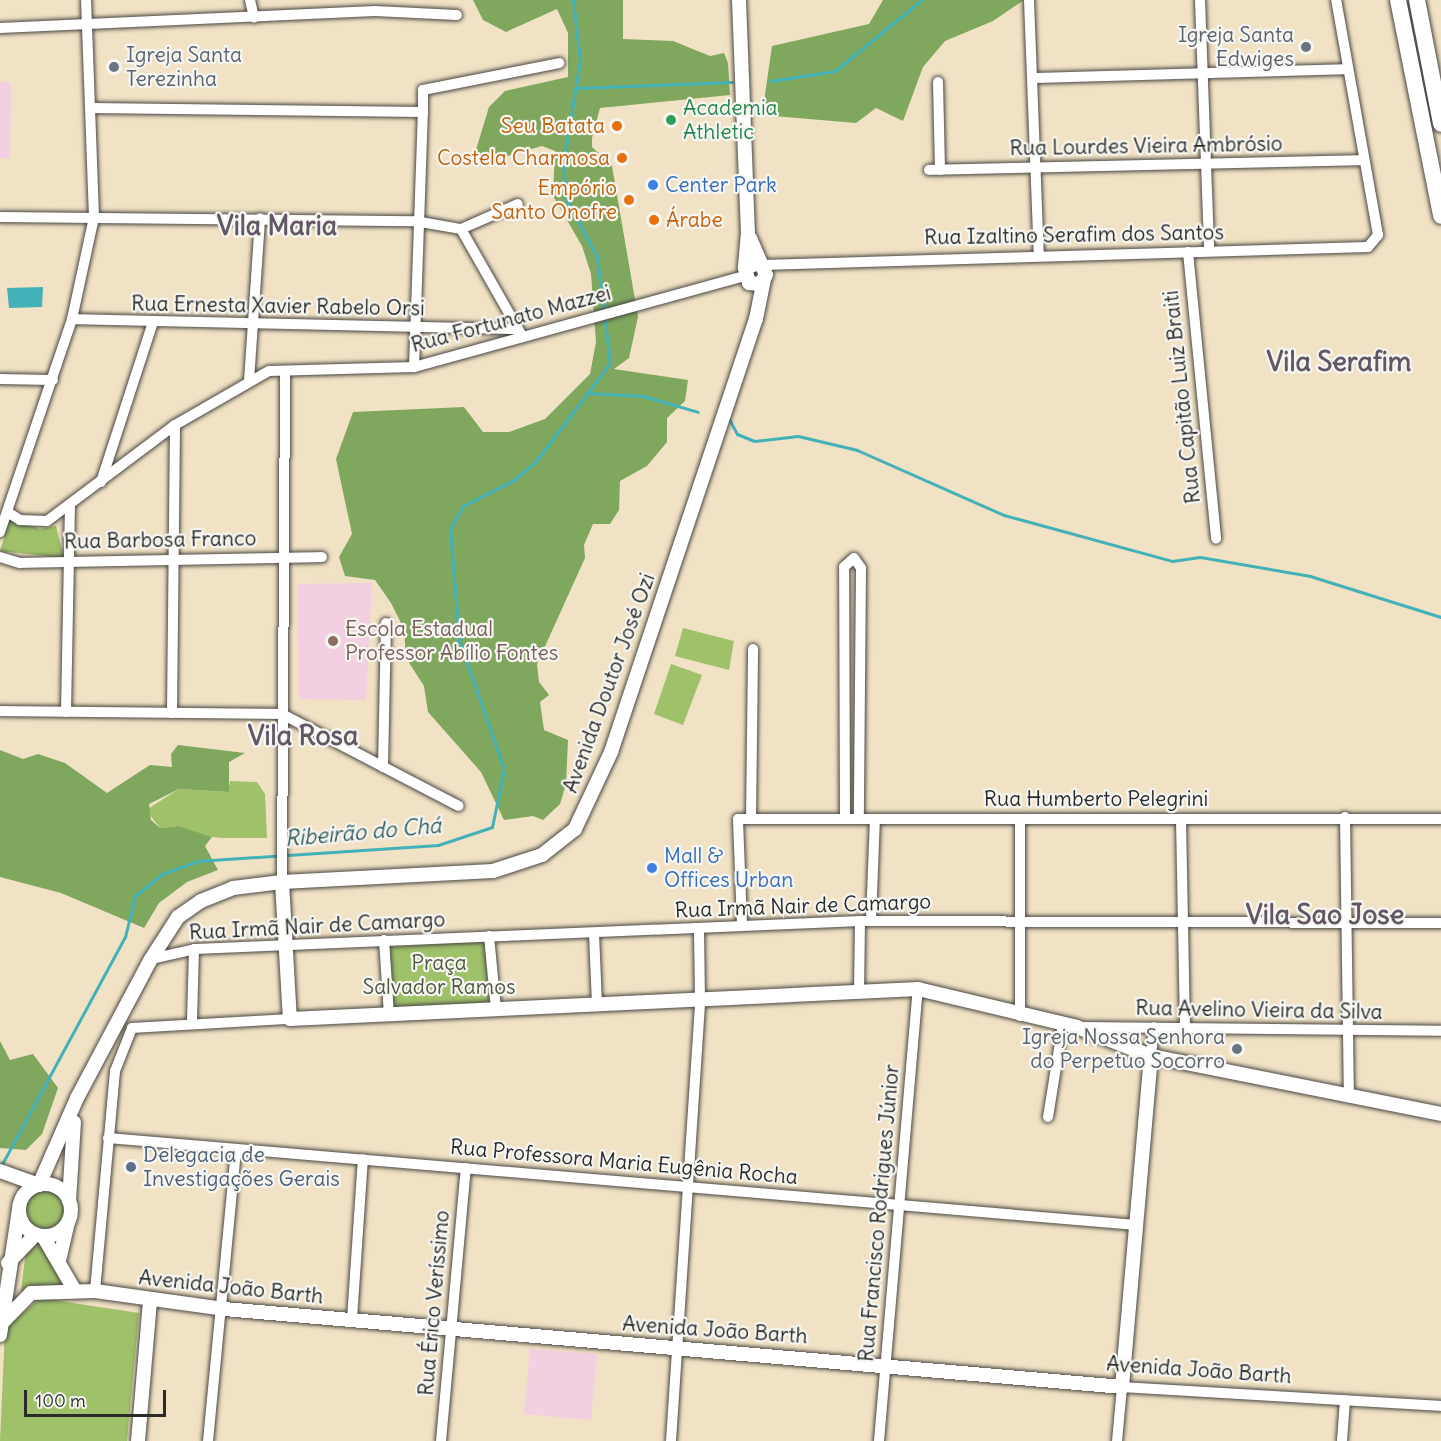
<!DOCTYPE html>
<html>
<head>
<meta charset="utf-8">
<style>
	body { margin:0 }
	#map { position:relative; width:1441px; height:1441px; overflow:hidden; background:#f1e2c5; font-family:Delius,sans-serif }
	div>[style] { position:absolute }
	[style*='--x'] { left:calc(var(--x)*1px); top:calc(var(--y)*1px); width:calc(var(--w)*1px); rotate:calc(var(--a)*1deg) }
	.built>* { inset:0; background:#f2cfe1 }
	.green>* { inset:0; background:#9fc16a }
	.round { border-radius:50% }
	.forest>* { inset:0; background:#7fa75e }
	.water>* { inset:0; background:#42b2b8 }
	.stream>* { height:3px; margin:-1.5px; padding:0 1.5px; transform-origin:1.5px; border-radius:1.5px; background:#42b2b8 }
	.roads { filter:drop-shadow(0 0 2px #494642) drop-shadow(0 0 2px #494642) }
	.minor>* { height:10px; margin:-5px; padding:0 5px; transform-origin:5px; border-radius:5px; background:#fff }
	.major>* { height:14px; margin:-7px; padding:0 7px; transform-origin:7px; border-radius:7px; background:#fff }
	.major>.ring { margin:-7px; padding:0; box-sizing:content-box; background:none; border:14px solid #fff; border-radius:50% }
	.highway>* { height:16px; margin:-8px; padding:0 8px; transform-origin:8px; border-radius:8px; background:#fff }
	.dots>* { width:16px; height:16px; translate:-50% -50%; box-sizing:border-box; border:3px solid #f6f6f2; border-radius:50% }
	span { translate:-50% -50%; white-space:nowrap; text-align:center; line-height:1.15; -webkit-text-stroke:4.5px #f6f6f2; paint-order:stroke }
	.worship-label { font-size:21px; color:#5b616d }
	.right { translate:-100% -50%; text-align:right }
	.left { translate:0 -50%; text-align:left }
	.leisure-label { font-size:21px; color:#27864d }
	.food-label { font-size:21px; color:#c56008 }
	.street-label { font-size:21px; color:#2b2b2b }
	.shop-label { font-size:21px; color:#366cbe }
	.education-label { font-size:21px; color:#785e54 }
	.park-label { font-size:21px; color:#4e583e }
	.service-label { font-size:21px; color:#4e5e75 }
	.water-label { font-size:22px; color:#335a5c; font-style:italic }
	.district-label { font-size:27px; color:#635665; font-weight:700 }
	.scale { position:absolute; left:24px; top:1390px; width:142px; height:27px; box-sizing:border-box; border:3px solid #2b2b2b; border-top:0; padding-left:8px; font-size:18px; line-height:21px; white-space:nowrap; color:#2b2b2b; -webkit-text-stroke:4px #f6f6f2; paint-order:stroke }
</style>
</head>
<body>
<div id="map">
	<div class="built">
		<div style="clip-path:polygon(0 82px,11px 82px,10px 158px,0 158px)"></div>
		<div style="clip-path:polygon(372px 583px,366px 700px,299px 699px,297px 584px)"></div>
		<div style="clip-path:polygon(530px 1349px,597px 1354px,591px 1420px,524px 1414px)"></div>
	</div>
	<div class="green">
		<div style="clip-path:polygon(10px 518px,40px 529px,56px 526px,64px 558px,0 551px)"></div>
		<div style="clip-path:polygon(683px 628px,734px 641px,729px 670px,675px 656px)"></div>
		<div style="clip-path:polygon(671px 664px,702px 675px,683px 725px,654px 714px)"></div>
		<div style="clip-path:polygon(230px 781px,257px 782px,265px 794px,267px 838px,222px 838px,195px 835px,178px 826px,160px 828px,146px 810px,179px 789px,228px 792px)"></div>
		<div style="clip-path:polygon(485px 941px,489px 1003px,394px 1010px,390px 947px)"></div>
		<div class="round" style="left:25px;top:1190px;width:40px;height:40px"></div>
		<div style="clip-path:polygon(36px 1241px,41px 1242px,65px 1286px,21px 1291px,26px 1250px)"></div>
		<div style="clip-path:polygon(40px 1298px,139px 1313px,127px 1441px,0 1441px,5px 1329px)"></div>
	</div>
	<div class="forest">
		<div style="clip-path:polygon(473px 0,623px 0,623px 39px,673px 41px,710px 56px,724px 53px,728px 63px,730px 95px,600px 108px,592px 138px,592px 147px,612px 166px,638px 317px,629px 358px,614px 369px,688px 380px,685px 401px,667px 418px,667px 442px,647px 466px,620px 481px,619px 510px,610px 524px,593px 524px,584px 545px,585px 558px,537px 664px,539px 682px,549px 695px,540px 702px,544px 730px,568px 740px,566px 784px,560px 804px,543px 820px,533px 816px,504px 820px,481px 772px,428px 712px,424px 686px,406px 658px,404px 629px,391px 603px,375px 580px,345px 576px,339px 557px,352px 534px,336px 459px,353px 412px,464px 407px,483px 432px,509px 432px,545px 419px,590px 374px,596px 342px,591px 274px,582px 246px,553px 196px,555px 151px,542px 146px,504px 157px,475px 153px,489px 107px,505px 91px,568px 77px,568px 33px,557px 9px,506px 32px,483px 20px)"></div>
		<div style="clip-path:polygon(883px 0,1024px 0,993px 21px,945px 41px,923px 67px,903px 121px,876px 108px,856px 123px,762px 115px,772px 46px,869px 24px)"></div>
		<div style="clip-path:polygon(178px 745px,245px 753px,229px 762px,229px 792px,179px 789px,149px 804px,151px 820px,160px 828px,178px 826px,212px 837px,205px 846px,218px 870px,187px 882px,159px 903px,144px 928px,61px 893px,0 877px,0 750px,23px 759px,38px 754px,65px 763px,107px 793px,150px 765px,172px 767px,171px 754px)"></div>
		<div style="clip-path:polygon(0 1041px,10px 1060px,33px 1054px,58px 1088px,42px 1134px,26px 1150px,0 1148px)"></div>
	</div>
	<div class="water">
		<div style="clip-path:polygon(43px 287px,42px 307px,9px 308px,7px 288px)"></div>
	</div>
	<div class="stream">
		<div style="--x:770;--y:81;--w:66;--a:-8.7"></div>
		<div style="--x:835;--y:71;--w:112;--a:-39.5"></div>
		<div style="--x:576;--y:88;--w:156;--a:-2.2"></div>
		<div style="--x:588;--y:393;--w:55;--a:3.1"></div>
		<div style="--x:643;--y:396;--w:57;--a:16.2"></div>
		<div style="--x:729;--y:419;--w:17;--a:62"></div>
		<div style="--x:737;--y:434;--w:18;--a:22"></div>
		<div style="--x:754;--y:441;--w:44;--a:-6.5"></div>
		<div style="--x:798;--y:436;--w:61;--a:13.3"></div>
		<div style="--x:857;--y:450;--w:161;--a:23.9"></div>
		<div style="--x:1004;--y:515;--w:174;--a:15.3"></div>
		<div style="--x:1172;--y:561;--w:28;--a:-8"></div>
		<div style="--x:1200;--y:557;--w:112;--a:9.8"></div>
		<div style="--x:1310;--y:576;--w:137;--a:17.4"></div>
		<div style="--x:1;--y:1166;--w:260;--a:-61.6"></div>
		<div style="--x:125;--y:937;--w:42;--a:-76.3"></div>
		<div style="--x:135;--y:896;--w:35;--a:-39"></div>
		<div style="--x:162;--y:874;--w:37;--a:-20"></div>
		<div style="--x:197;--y:861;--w:242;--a:-3.8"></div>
		<div style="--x:438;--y:845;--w:57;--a:-18.4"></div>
		<div style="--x:492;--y:827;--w:59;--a:-78.3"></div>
		<div style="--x:504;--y:769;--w:137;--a:-109.2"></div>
		<div style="--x:459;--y:640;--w:111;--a:-94.6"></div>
		<div style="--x:450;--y:529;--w:26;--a:-61"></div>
		<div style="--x:463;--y:506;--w:57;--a:-27"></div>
		<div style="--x:514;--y:480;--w:30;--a:-41"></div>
		<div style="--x:537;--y:460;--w:121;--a:-53"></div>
		<div style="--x:610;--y:363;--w:107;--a:-97"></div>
		<div style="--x:597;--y:257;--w:67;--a:-117.7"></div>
		<div style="--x:566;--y:198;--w:32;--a:-95"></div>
		<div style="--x:563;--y:166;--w:107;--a:-80.9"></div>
		<div style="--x:580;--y:60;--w:60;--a:-96.7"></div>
	</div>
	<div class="roads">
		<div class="minor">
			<div style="--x:250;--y:0;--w:18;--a:77"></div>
			<div style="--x:1029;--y:0;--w:256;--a:87.8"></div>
			<div style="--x:1200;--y:0;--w:251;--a:87.9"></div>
			<div style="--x:0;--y:28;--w:375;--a:-2.6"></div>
			<div style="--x:375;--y:11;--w:82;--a:2.8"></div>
			<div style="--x:1032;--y:78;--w:316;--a:-1.6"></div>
			<div style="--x:938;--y:82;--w:88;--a:88.7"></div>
			<div style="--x:90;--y:108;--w:333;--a:0.7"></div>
			<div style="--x:423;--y:112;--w:22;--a:-90"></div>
			<div style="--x:423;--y:90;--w:139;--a:-11.2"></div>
			<div style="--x:929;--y:170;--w:435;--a:-1.3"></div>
			<div style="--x:0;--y:217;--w:415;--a:0.6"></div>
			<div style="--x:415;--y:221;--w:47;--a:9.9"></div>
			<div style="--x:461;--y:229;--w:123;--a:60.3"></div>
			<div style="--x:461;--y:229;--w:62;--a:-23.7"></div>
			<div style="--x:1188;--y:252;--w:288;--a:84.4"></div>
			<div style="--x:762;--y:265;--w:606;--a:-1.7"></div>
			<div style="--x:1368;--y:247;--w:16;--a:-50"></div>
			<div style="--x:1378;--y:235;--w:239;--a:-100.1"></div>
			<div style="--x:72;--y:319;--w:446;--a:1.3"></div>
			<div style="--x:414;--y:367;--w:255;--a:-88"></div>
			<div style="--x:0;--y:379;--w:53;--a:1.1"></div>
			<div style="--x:249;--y:381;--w:163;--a:-86.1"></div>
			<div style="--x:101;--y:482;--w:168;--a:-72"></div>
			<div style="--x:9;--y:513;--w:13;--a:32"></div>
			<div style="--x:20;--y:520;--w:27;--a:2"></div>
			<div style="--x:47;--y:521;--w:160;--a:-36.9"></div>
			<div style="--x:175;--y:425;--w:108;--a:-29.9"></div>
			<div style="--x:269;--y:371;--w:145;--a:-1.6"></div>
			<div style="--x:414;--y:367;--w:342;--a:-15.4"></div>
			<div style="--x:0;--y:532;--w:225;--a:-71.3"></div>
			<div style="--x:72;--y:319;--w:104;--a:-77.8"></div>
			<div style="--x:94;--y:217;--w:217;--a:-92.1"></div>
			<div style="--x:0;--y:557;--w:21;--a:17"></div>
			<div style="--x:20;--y:563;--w:302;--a:-1.1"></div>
			<div style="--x:0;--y:711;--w:282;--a:0.6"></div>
			<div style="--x:282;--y:714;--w:199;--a:27.5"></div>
			<div style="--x:66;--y:712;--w:207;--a:-88.9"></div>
			<div style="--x:172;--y:713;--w:288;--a:-89.4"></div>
			<div style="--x:383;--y:767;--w:144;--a:-88.8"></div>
			<div style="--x:1345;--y:817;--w:274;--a:89.2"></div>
			<div style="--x:751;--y:819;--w:170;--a:-89.3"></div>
			<div style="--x:845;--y:819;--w:252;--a:-90.2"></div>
			<div style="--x:844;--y:567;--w:13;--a:-42"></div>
			<div style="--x:854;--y:558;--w:12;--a:55"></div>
			<div style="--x:861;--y:568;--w:251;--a:90.5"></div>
			<div style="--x:1020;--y:819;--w:197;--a:90"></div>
			<div style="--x:1181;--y:819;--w:207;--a:88.9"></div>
			<div style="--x:282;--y:882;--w:511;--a:-89.66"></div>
			<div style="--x:871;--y:921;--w:102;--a:-87.8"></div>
			<div style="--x:742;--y:924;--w:105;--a:-92.2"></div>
			<div style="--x:738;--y:819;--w:703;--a:0"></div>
			<div style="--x:594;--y:933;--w:71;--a:87.6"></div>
			<div style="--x:489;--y:936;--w:73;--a:84.5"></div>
			<div style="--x:384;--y:940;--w:75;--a:86.2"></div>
			<div style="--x:151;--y:959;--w:45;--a:-12.8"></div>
			<div style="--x:195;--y:949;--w:666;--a:-2.41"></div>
			<div style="--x:860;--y:921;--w:581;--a:0.2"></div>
			<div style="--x:859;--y:993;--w:72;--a:-89.2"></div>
			<div style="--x:192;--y:1021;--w:72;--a:-88.4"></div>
			<div style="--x:1081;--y:1027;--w:360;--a:0.6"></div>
			<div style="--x:1151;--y:1056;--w:29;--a:-84"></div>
			<div style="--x:1048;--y:1117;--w:94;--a:-80.8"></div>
			<div style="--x:108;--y:1138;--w:1032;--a:4.84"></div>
			<div style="--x:95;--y:1291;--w:221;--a:-84.8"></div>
			<div style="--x:115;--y:1071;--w:46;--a:-68.4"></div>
			<div style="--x:132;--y:1028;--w:158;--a:-3.3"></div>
			<div style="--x:352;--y:1319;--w:160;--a:-86.1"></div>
			<div style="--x:208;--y:1441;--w:293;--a:-84.5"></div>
			<div style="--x:441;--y:1441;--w:274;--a:-84.8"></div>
			<div style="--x:671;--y:1441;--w:441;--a:-86.2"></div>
			<div style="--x:700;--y:1001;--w:73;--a:-90.8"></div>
			<div style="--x:879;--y:1441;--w:454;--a:-85.1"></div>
			<div style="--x:1117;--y:1441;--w:54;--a:-84.7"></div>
			<div style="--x:1122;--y:1387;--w:320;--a:3.4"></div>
			<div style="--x:1342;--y:1441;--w:41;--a:-85.8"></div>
		</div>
		<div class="major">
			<div style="--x:739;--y:0;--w:232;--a:87.8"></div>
			<div style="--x:748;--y:232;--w:36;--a:95"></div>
			<div style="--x:750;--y:238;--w:40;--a:66.6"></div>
			<div style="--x:766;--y:275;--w:11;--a:124"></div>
			<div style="--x:760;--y:284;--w:11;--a:-175"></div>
			<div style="--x:749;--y:283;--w:16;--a:-105"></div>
			<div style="--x:745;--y:268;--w:15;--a:-20"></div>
			<div style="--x:282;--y:882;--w:137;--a:86.7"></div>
			<div style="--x:290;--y:1019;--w:629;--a:-2.73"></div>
			<div style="--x:918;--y:989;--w:163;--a:13.4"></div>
			<div style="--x:1077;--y:1027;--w:79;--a:21.4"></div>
			<div style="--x:1151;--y:1056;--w:296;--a:11.3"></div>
			<div style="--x:0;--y:1171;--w:41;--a:19.7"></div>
			<div style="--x:39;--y:1185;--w:95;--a:-66.4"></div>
			<div style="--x:77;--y:1098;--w:157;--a:-62"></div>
			<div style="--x:151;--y:959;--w:50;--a:-57.3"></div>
			<div style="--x:178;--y:917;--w:28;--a:-35"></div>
			<div style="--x:201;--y:901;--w:35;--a:-22"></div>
			<div style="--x:233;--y:888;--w:49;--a:-7"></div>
			<div style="--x:282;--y:882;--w:211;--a:-3"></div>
			<div style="--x:493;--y:871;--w:52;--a:-18.1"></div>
			<div style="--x:542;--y:855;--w:42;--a:-38.2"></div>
			<div style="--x:575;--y:829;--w:85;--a:-64.9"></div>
			<div style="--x:611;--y:752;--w:457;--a:-71.5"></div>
			<div style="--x:756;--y:319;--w:41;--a:-78.7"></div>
			<div class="ring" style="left:19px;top:1184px;width:38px;height:38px"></div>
			<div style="--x:69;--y:1201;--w:79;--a:-86.4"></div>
			<div style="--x:43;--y:1236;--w:64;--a:59.8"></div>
			<div style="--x:59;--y:1261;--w:39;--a:-77"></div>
			<div style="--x:8;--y:1263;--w:40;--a:-46"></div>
			<div style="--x:1;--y:1324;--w:43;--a:-45.9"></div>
			<div style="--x:31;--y:1293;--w:64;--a:-1.8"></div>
			<div style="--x:95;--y:1291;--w:130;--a:7.9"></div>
			<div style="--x:224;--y:1309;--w:901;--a:4.96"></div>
			<div style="--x:1122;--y:1387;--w:332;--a:-85"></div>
			<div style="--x:0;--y:1335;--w:126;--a:-81.4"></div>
			<div style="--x:138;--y:1441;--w:141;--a:-85.1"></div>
		</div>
		<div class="highway">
			<div style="--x:1398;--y:0;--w:220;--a:78.7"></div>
			<div style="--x:1417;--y:0;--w:126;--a:79"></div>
		</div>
	</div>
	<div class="dots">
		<div style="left:1306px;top:47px;background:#6b7280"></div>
		<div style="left:114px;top:67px;background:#6b7280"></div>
		<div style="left:671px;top:120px;background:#2e9e5b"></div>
		<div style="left:617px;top:126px;background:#e8710a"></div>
		<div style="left:622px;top:158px;background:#e8710a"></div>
		<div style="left:653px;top:185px;background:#3f7fe0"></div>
		<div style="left:629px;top:200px;background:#e8710a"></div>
		<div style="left:654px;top:220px;background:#e8710a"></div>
		<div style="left:333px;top:641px;background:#8d6e63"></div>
		<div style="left:652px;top:868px;background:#3f7fe0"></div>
		<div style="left:1237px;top:1049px;background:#6b7280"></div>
		<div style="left:131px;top:1167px;background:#5c6f8a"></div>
	</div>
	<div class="worship-label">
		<span class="right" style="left:1294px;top:47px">Igreja Santa<br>Edwiges</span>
		<span class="left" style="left:126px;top:67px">Igreja Santa<br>Terezinha</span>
		<span class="right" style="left:1225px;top:1049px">Igreja Nossa Senhora<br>do Perpetuo Socorro</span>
	</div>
	<div class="leisure-label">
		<span class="left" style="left:683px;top:120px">Academia<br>Athletic</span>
	</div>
	<div class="food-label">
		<span class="right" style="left:605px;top:126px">Seu Batata</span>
		<span class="right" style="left:610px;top:158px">Costela Charmosa</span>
		<span class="right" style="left:617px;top:200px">Empório<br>Santo Onofre</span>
		<span class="left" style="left:666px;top:220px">Árabe</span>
	</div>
	<div class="street-label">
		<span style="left:1146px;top:146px;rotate:-1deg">Rua Lourdes Vieira Ambrósio</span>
		<span style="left:1074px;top:235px;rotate:-1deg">Rua Izaltino Serafim dos Santos</span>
		<span style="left:278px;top:306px;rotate:1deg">Rua Ernesta Xavier Rabelo Orsi</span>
		<span style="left:511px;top:319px;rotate:-15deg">Rua Fortunato Mazzei</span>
		<span style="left:1182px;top:397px;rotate:-96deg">Rua Capitão Luiz Braiti</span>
		<span style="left:160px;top:540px;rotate:-1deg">Rua Barbosa Franco</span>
		<span style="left:609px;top:683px;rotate:-70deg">Avenida Doutor José Ozi</span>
		<span style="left:1096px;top:799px">Rua Humberto Pelegrini</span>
		<span style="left:803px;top:906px;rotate:-2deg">Rua Irmã Nair de Camargo</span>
		<span style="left:317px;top:926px;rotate:-3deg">Rua Irmã Nair de Camargo</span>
		<span style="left:1259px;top:1010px;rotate:1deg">Rua Avelino Vieira da Silva</span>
		<span style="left:624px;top:1162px;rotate:5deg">Rua Professora Maria Eugênia Rocha</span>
		<span style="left:879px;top:1213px;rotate:-85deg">Rua Francisco Rodrigues Júnior</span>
		<span style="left:231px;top:1287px;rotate:6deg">Avenida João Barth</span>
		<span style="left:434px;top:1303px;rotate:-85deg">Rua Érico Veríssimo</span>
		<span style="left:715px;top:1330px;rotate:4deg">Avenida João Barth</span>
		<span style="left:1199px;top:1370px;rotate:4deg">Avenida João Barth</span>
	</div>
	<div class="shop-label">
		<span class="left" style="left:665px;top:185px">Center Park</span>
		<span class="left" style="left:664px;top:868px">Mall &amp;<br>Offices Urban</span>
	</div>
	<div class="education-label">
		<span class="left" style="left:345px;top:641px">Escola Estadual<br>Professor Abílio Fontes</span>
	</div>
	<div class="park-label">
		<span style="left:439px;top:975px">Praça<br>Salvador Ramos</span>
	</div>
	<div class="service-label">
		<span class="left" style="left:143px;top:1167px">Delegacia de<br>Investigações Gerais</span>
	</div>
	<div class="water-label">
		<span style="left:363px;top:832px;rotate:-5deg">Ribeirão do Chá</span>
	</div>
	<div class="district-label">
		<span style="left:277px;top:226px">Vila Maria</span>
		<span style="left:1339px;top:362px">Vila Serafim</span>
		<span style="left:303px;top:736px">Vila Rosa</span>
		<span style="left:1325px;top:915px">Vila Sao Jose</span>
	</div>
	<div class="scale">100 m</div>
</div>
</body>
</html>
